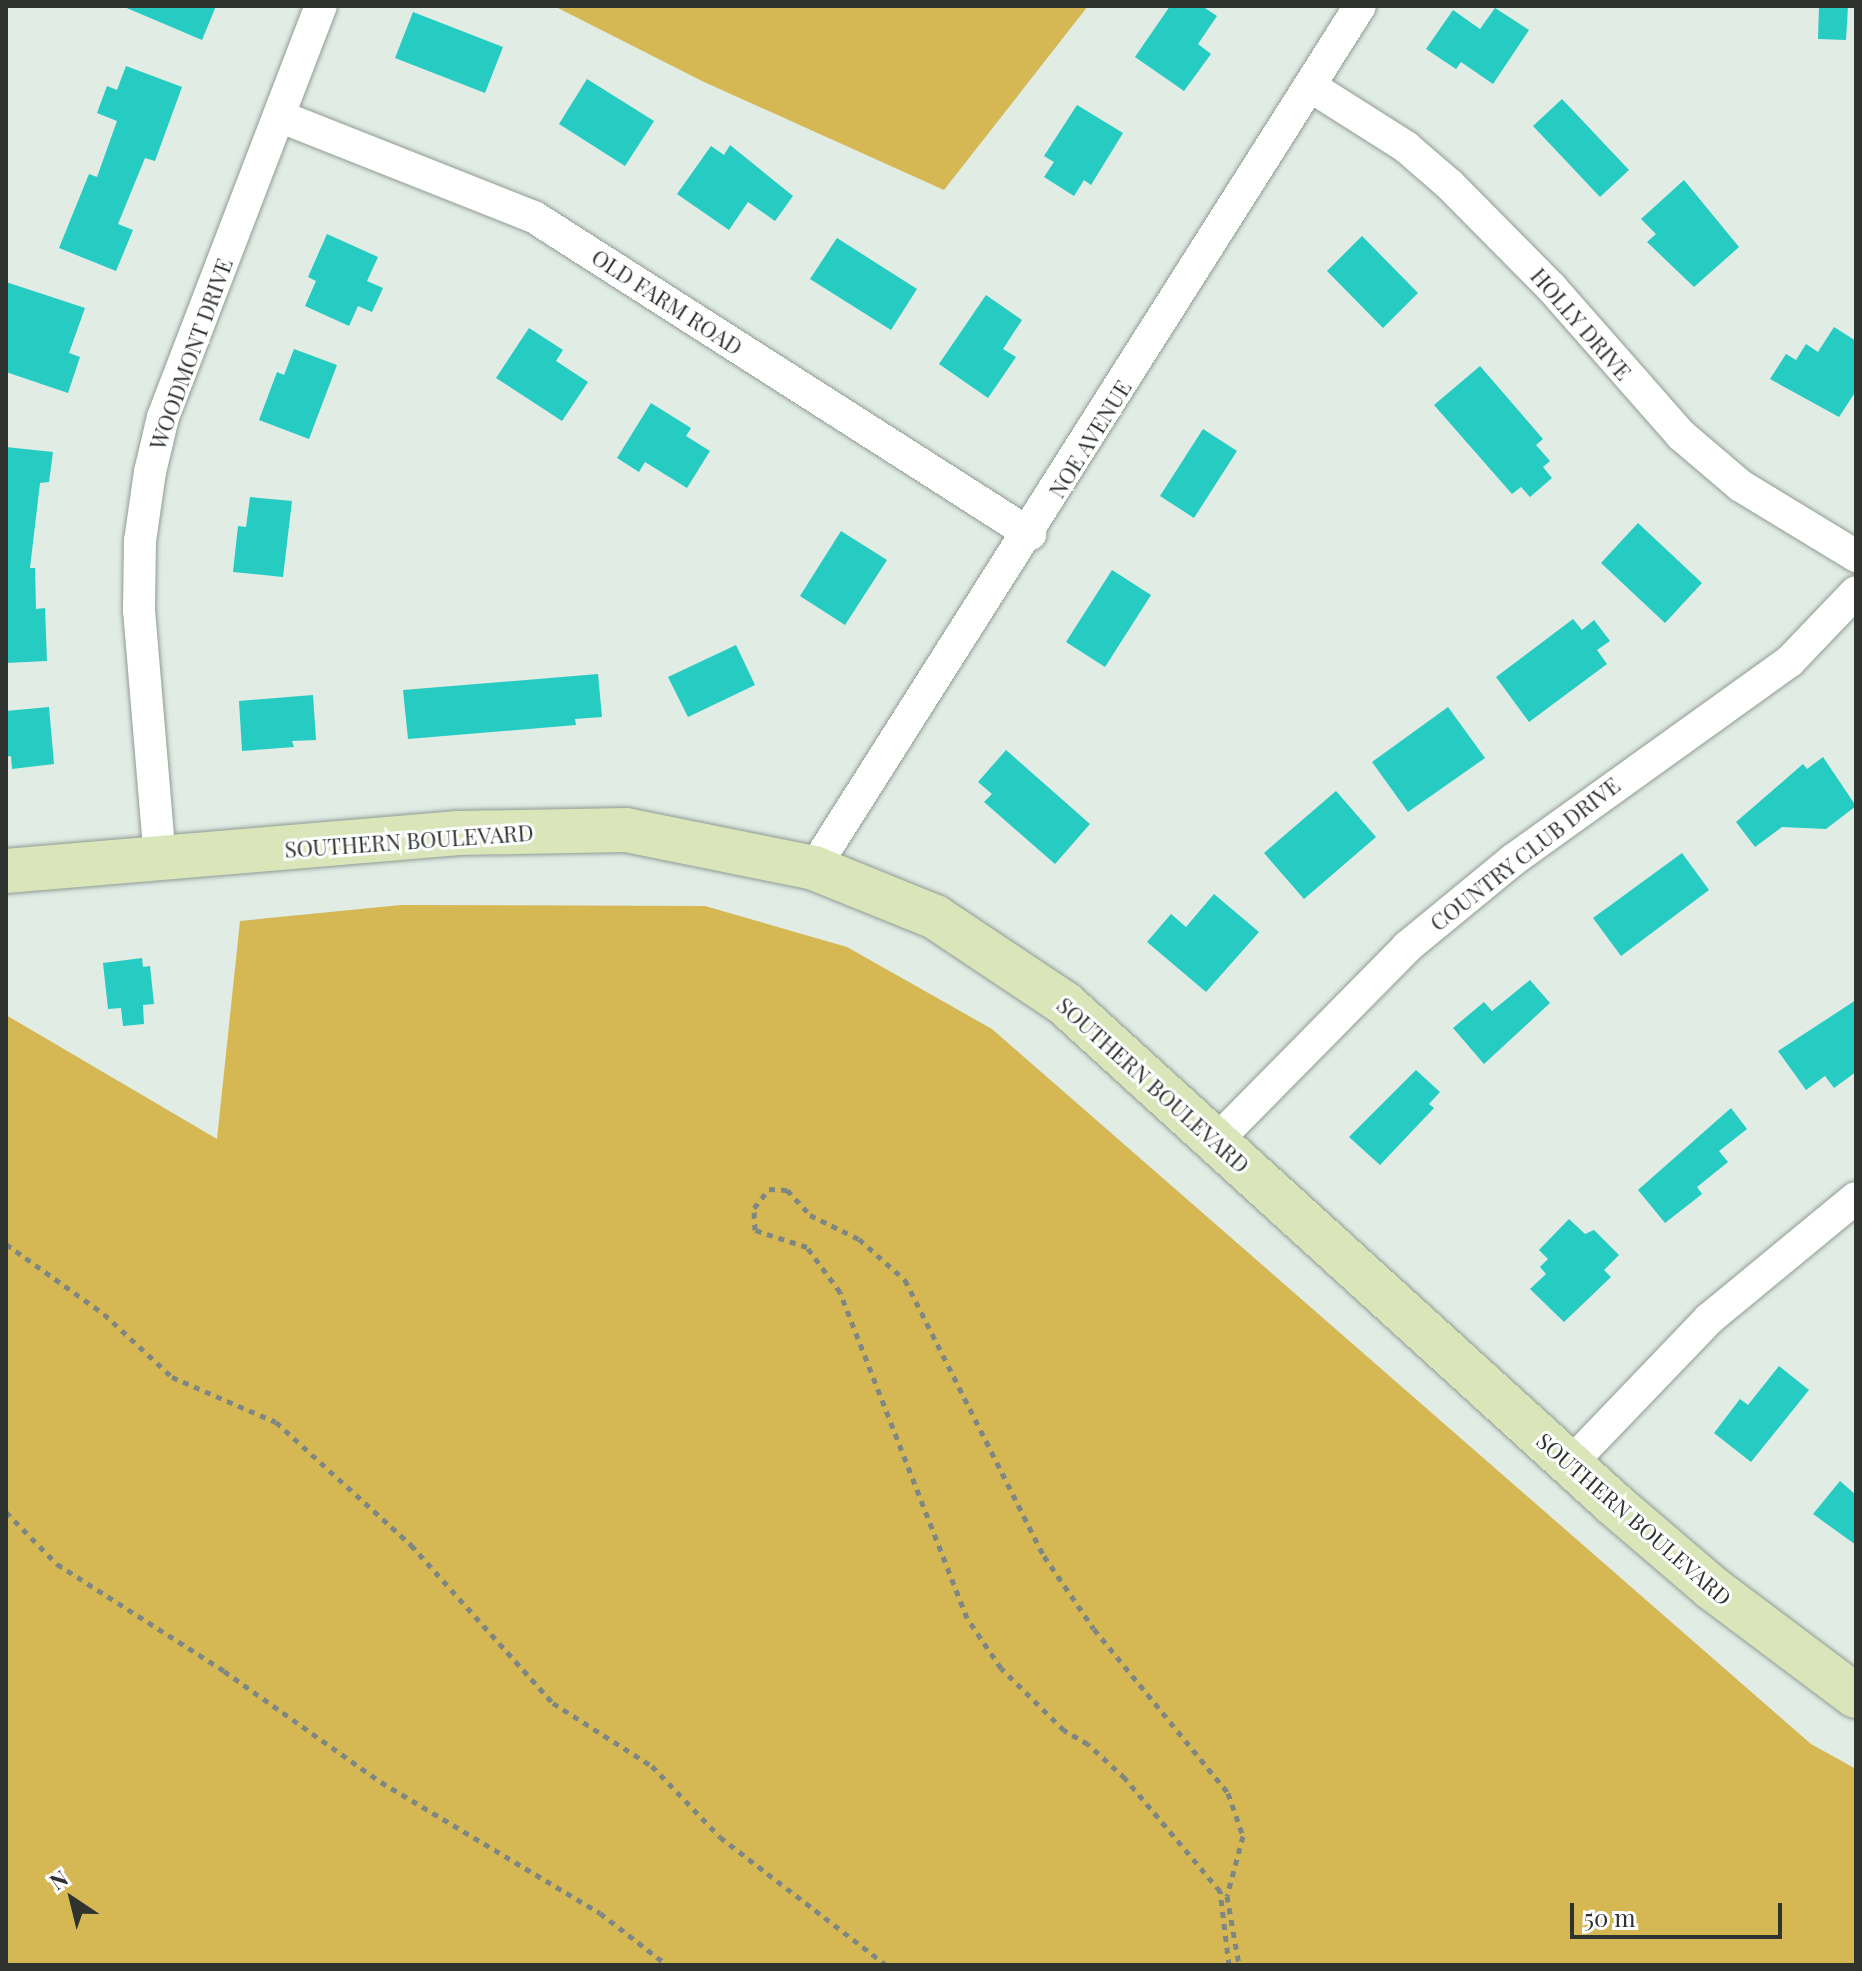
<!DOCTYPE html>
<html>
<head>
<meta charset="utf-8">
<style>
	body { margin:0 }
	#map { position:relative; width:1862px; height:1971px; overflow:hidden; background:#e0ece4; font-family:"Playfair Display",serif }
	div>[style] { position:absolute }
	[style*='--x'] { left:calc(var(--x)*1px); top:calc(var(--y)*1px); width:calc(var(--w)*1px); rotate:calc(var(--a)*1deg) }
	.green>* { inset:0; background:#d5b854 }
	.building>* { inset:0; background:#26cbc2 }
	.path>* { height:5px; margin-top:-2.5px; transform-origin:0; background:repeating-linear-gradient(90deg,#7f8782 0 6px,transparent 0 12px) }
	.roads { filter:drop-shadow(0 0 2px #909b94) drop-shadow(0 0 2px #909b94) }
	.street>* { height:32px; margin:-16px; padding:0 16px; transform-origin:16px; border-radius:16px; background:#fff }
	.secondary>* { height:44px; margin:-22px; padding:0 22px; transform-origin:22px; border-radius:22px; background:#dae6ba }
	span { translate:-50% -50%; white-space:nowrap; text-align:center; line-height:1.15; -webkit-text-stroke:6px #fff; paint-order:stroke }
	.street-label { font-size:22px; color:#2e3330 }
	.frame { position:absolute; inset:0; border:8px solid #2e3330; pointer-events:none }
	.north { position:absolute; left:32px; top:1859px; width:80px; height:80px; -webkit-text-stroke:6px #fff; paint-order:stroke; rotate:325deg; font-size:22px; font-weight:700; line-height:32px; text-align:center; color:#2e3330 }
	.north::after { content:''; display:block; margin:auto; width:28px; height:36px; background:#2e3330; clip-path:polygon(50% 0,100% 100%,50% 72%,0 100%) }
	.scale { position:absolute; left:1570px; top:1903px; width:212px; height:36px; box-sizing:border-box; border:4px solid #2e3330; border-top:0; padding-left:10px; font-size:24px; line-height:28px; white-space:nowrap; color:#2e3330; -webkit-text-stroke:6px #fff; paint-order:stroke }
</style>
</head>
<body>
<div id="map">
	<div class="green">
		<div style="clip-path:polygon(554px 6px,1088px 6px,944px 190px,704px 82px)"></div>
		<div style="clip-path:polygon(401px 905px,705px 906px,847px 947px,992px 1029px,1811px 1744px,1856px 1769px,1856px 1965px,6px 1965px,6px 1015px,217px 1139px,240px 921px)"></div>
	</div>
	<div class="building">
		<div style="clip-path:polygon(122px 6px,216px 6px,202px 40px)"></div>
		<div style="clip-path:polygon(1170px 6px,1202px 6px,1217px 16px,1198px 44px,1211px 54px,1184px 91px,1135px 57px)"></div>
		<div style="clip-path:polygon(1819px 6px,1848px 6px,1846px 40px,1818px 39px)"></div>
		<div style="clip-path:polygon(1495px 8px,1529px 30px,1493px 84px,1461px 62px,1456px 69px,1426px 49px,1453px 10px,1480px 29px)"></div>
		<div style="clip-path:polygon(413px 12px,503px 47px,485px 93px,395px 58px)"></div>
		<div style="clip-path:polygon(126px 66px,182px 87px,155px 161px,145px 158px,118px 224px,133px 230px,116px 271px,59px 248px,89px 174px,97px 177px,117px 121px,97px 113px,107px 86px,117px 90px)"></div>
		<div style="clip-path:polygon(587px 79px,654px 121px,625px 166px,559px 124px)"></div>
		<div style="clip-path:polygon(1562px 99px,1629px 170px,1600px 197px,1533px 126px)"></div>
		<div style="clip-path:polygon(1077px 105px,1123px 133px,1091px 185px,1084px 180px,1074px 196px,1044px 177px,1054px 162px,1044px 156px)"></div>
		<div style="clip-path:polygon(730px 145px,793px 196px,775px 221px,748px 202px,729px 230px,677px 194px,711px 146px,724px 155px)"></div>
		<div style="clip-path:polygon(1684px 180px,1739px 247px,1694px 287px,1647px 242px,1656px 234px,1641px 219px)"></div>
		<div style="clip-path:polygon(327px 234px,378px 257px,367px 281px,383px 288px,372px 312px,358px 306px,349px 326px,305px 306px,316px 281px,308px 277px)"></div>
		<div style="clip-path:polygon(1362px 236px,1418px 293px,1383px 328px,1327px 271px)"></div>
		<div style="clip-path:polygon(837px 238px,917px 289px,891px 330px,810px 279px)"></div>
		<div style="clip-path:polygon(6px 282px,85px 308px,69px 353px,80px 357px,68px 393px,6px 372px)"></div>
		<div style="clip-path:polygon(986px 295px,1022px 320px,1003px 349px,1016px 357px,988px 398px,939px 364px)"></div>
		<div style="clip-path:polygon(1834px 327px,1856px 341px,1856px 391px,1839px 417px,1770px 379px,1786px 354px,1796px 360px,1806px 344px,1818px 352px)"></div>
		<div style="clip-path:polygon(529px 328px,563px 350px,556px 361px,588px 382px,562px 421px,496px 378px)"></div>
		<div style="clip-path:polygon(294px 349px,337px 365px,309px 439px,259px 420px,277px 372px,284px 375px)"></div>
		<div style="clip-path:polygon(1480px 366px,1543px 439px,1536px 445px,1550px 461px,1543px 467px,1552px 478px,1530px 497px,1521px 487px,1512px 494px,1434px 405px)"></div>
		<div style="clip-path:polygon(651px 403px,691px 428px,686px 436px,710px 451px,687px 488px,645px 462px,639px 472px,617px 458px)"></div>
		<div style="clip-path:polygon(1203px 429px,1237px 451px,1194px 518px,1160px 496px)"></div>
		<div style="clip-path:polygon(6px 447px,53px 452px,49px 482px,40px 483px,30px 568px,35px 568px,36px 609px,45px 608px,47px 661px,6px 663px)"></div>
		<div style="clip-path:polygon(250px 497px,292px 501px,283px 577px,233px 572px,238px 526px,246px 527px)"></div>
		<div style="clip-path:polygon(1638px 523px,1702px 583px,1665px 623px,1601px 563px)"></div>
		<div style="clip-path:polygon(841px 531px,887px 560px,845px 625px,800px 596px)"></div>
		<div style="clip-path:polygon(1112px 570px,1151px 595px,1105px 667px,1066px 642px)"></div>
		<div style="clip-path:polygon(1573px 619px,1582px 630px,1594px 620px,1610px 641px,1597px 650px,1607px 664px,1529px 722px,1496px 677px)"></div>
		<div style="clip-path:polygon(736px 645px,755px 685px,688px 717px,668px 677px)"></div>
		<div style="clip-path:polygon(598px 674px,602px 717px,575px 719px,576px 725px,408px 739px,403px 690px)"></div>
		<div style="clip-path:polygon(313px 695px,316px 740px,292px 741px,294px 747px,242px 751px,239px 701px)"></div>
		<div style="clip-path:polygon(49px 707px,54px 764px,12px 769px,11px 756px,6px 757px,6px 711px)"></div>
		<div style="clip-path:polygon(1448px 707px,1485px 758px,1408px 812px,1372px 762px)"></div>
		<div style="clip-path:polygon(1006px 750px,1090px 824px,1055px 864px,984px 802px,992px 794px,978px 782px)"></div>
		<div style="clip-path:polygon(1823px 757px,1856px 806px,1826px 829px,1782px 827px,1755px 847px,1736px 822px,1803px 764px,1807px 769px)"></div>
		<div style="clip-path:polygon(1336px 791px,1376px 837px,1304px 899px,1264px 853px)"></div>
		<div style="clip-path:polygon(1682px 853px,1709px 890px,1621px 956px,1593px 918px)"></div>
		<div style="clip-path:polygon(1214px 894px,1259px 932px,1206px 992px,1147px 942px,1171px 914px,1186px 927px)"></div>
		<div style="clip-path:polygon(142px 958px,143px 967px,150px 966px,154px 1004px,143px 1005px,144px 1024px,123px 1026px,121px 1008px,108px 1009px,103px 963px)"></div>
		<div style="clip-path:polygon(1530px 980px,1550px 1003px,1484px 1064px,1453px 1028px,1484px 1002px,1492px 1011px)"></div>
		<div style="clip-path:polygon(1856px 1000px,1856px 1072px,1834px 1088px,1825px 1076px,1806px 1090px,1778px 1051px)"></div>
		<div style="clip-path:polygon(1416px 1070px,1440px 1092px,1429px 1104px,1434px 1108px,1380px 1165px,1349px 1137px)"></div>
		<div style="clip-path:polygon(1731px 1108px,1747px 1129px,1719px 1151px,1728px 1162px,1697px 1187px,1702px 1194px,1665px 1223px,1638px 1190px)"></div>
		<div style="clip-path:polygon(1569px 1219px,1585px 1234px,1594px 1230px,1619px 1255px,1604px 1270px,1611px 1277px,1564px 1322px,1530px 1289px,1546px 1274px,1540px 1267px,1548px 1259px,1539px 1250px)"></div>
		<div style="clip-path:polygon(1779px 1366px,1809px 1390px,1751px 1462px,1714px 1433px,1740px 1399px,1748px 1405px)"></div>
		<div style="clip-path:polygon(1840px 1481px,1856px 1495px,1856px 1545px,1813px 1514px)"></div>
	</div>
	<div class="path">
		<div style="--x:6;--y:1244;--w:120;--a:35.5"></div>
		<div style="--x:104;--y:1314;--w:93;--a:42.8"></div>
		<div style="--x:172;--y:1377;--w:113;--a:23.4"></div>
		<div style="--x:276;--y:1422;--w:183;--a:42.3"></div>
		<div style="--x:411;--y:1545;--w:212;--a:48.1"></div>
		<div style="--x:553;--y:1703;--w:117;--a:32.5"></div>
		<div style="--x:652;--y:1766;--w:98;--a:46.2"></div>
		<div style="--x:720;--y:1837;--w:210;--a:37.6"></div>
		<div style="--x:6;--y:1512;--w:73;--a:45.6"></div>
		<div style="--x:57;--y:1564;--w:198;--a:32.6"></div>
		<div style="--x:224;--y:1671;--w:192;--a:35.3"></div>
		<div style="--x:381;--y:1782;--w:255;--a:30.9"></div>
		<div style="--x:600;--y:1913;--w:85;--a:37.8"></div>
		<div style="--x:1229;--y:1965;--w:75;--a:-96.9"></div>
		<div style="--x:1220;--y:1891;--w:148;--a:-130.1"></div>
		<div style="--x:1125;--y:1778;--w:50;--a:-137.4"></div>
		<div style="--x:1088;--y:1744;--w:28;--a:-150"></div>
		<div style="--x:1064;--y:1730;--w:88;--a:-135.5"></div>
		<div style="--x:1001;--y:1668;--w:60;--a:-124.2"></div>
		<div style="--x:967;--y:1618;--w:350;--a:-111.3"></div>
		<div style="--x:840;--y:1292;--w:56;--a:-126.3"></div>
		<div style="--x:807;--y:1247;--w:55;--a:-161.9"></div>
		<div style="--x:755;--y:1230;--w:22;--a:-93"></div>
		<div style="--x:754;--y:1208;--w:24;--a:-52"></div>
		<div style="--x:769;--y:1189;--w:18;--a:3"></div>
		<div style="--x:787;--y:1190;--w:34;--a:47"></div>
		<div style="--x:810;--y:1215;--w:55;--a:26.1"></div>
		<div style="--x:859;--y:1239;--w:62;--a:41.7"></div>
		<div style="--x:905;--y:1280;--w:309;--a:63.3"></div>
		<div style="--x:1044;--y:1556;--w:88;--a:55.6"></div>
		<div style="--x:1094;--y:1629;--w:212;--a:50.7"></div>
		<div style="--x:1228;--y:1793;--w:46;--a:70.8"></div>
		<div style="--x:1243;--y:1836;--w:62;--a:104.9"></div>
		<div style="--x:1227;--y:1896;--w:70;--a:80.1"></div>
	</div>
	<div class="roads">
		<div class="street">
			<div style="--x:1310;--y:86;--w:114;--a:32.4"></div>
			<div style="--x:1406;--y:147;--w:58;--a:40.8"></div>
			<div style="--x:1450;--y:185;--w:144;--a:45.3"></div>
			<div style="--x:1551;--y:287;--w:197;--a:48.7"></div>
			<div style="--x:1681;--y:435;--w:79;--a:40.4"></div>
			<div style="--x:1741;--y:486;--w:135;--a:31.3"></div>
			<div style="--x:279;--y:116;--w:274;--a:21.6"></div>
			<div style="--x:534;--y:217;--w:589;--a:32.58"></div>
			<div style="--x:160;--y:860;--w:251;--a:-94.8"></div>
			<div style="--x:139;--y:610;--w:69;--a:-89.2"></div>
			<div style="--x:140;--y:541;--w:70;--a:-81.8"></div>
			<div style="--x:150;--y:472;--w:57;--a:-76.7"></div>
			<div style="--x:163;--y:417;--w:440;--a:-69"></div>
			<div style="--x:814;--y:868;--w:1020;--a:-57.65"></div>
			<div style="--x:1216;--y:1141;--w:272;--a:-45.4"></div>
			<div style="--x:1407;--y:947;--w:137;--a:-39.4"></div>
			<div style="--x:1513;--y:860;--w:341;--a:-35.7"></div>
			<div style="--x:1790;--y:661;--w:95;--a:-46.3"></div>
			<div style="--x:1570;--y:1464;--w:201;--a:-46.2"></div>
			<div style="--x:1709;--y:1319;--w:190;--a:-39.5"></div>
		</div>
		<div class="secondary">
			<div style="--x:6;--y:871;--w:454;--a:-4.8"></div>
			<div style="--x:458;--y:833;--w:168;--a:-1"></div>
			<div style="--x:626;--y:830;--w:192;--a:11.4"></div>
			<div style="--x:814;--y:868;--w:131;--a:22"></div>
			<div style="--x:935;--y:917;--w:155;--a:33.7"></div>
			<div style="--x:1064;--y:1003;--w:744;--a:42.33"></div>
			<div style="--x:1614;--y:1504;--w:129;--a:40.6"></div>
			<div style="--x:1712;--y:1588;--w:180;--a:36.9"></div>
		</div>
	</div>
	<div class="street-label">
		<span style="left:667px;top:302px;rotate:33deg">OLD FARM ROAD</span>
		<span style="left:1581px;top:324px;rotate:49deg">HOLLY DRIVE</span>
		<span style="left:191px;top:354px;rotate:-70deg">WOODMONT DRIVE</span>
		<span style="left:1090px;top:439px;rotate:-58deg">NOE AVENUE</span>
		<span style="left:409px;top:841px;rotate:-4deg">SOUTHERN BOULEVARD</span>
		<span style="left:1525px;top:854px;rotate:-38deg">COUNTRY CLUB DRIVE</span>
		<span style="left:1153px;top:1085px;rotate:42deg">SOUTHERN BOULEVARD</span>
		<span style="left:1634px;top:1519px;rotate:41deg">SOUTHERN BOULEVARD</span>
	</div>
	<div class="frame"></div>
	<div class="north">N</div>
	<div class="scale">50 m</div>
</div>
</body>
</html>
